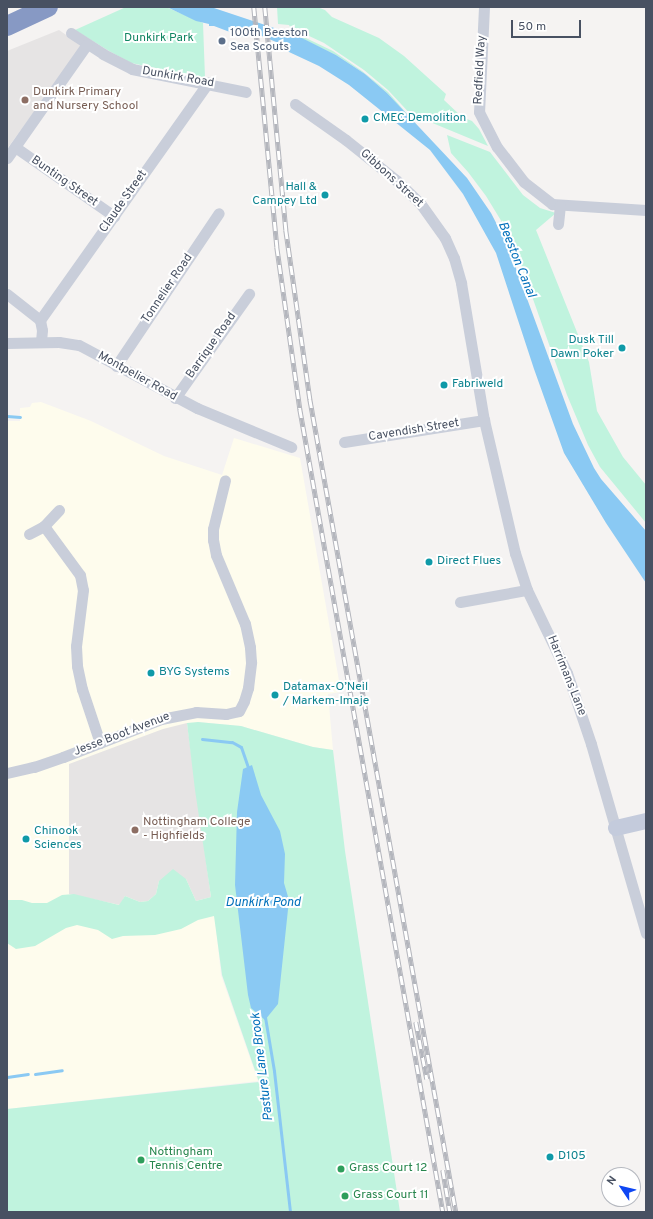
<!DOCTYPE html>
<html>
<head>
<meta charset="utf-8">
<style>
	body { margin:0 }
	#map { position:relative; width:653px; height:1219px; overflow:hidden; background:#f5f3f2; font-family:Overpass,sans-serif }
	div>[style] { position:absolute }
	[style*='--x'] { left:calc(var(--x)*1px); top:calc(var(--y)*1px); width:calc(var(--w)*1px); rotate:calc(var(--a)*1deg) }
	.commercial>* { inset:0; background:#fefced }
	.education>* { inset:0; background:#e6e4e4 }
	.green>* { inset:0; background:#c0f3de }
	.water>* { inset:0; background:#8ac9f3 }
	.stream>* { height:3px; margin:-1.5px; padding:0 1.5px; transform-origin:1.5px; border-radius:1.5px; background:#8ac9f3 }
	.street>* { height:11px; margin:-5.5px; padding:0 5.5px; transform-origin:5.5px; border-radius:5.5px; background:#c9ceda }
	.secondary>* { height:16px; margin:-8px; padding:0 8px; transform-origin:8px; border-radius:8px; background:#c4cbdc }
	.highway>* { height:20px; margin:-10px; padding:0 10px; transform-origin:10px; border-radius:10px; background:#8799c4 }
	.rail>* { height:4.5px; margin-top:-2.25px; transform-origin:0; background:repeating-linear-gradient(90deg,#fff 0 9px,#b4b6bd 0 18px); box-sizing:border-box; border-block:1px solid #b4b6bd }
	.dots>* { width:11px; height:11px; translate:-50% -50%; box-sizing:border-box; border:2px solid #fff; border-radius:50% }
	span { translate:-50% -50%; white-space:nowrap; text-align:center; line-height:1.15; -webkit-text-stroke:4px #fff; paint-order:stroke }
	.service-label { font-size:12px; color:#4e5e75 }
	.left { translate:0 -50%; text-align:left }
	.park-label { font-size:12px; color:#118562 }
	.street-label { font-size:12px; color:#485162 }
	.education-label { font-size:12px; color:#785e54 }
	.culture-label { font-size:12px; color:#0d838f }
	.right { translate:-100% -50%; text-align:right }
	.leisure-label { font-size:12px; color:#27864d }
	.water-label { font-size:13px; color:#0270bb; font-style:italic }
	.frame { position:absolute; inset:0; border:8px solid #485162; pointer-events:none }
	.north { position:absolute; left:601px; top:1167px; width:40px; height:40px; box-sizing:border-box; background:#fff; border:1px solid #b6b9c0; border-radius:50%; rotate:305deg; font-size:11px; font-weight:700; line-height:16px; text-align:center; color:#485162 }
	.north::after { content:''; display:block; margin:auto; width:14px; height:18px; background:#0e46f3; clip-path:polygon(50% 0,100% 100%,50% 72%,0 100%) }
	.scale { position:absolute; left:511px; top:20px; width:70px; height:18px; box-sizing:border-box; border:2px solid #485162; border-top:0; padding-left:5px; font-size:12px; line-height:14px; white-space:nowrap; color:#485162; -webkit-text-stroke:3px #fff; paint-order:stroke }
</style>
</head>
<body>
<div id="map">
	<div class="commercial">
		<div style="clip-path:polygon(41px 402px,91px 421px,164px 456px,222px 475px,234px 438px,300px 458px,341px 692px,328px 694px,333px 750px,313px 747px,241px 726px,198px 722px,215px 918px,221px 975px,258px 1081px,7px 1109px,7px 421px,20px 421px,20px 408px,30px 407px,32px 403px)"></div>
	</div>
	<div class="education">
		<div style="clip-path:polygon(59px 30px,82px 46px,7px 149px,7px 51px)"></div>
		<div style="clip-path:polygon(187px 723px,211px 897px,196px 901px,186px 879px,159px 881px,156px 894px,148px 901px,140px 902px,125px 896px,120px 905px,69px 894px,69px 764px,163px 729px)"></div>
	</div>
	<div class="green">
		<div style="clip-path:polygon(126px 7px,166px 7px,203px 23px,205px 78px,131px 63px,109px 51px,75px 30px)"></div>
		<div style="clip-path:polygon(277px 7px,317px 7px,325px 10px,332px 17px,379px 38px,404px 56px,446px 94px,444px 100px,462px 117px,472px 121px,479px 129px,488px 146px,418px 117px,414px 118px,388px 90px,364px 70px,324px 43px,290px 27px,289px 25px,278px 24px)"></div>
		<div style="clip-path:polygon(289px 30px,333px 51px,362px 71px,388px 92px,427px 137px,387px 93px,365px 74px,336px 55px,289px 32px)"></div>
		<div style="clip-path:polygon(447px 135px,490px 152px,523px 195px,540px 208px,556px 213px,536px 230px,589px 362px,597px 411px,623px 457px,646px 485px,646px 523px,600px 467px,588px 445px,567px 395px,511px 237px,486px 196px,468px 172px,451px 153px)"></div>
		<div style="clip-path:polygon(198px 722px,241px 726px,313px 747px,333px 750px,345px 851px,400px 1212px,7px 1212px,7px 1109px,259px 1082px,222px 975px,214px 916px,198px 920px,181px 929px,155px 935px,123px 936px,112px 939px,98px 930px,77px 925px,66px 928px,35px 946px,16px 949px,7px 943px,7px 901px,8px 900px,22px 900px,32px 903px,47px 903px,62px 895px,74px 894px,119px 905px,125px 896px,140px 902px,148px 901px,156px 894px,159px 881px,173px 869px,186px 879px,196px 901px,211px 897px,195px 790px,187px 723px)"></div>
	</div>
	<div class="water">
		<div style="clip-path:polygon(167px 7px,211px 7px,298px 36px,336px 55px,365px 74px,387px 93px,467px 178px,491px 213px,507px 244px,573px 424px,594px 468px,601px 479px,646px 531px,646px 583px,606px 523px,564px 453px,534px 369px,496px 253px,463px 194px,430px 150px,349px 85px,319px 66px,289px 52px,281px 44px,250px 31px,243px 37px,214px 26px,209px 26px,209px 24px,196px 21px)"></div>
		<div style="clip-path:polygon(252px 765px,261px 795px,280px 831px,285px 854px,284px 883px,289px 900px,278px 1004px,265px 1020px,251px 1008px,248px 995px,235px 885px,237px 812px,243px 769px)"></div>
	</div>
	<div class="stream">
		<div style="--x:7;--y:416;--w:13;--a:4"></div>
		<div style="--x:202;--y:739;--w:30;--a:6"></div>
		<div style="--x:232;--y:742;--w:10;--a:29"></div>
		<div style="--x:241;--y:747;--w:24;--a:71"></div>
		<div style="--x:265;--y:1017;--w:55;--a:80.5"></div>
		<div style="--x:274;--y:1071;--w:142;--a:83.5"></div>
		<div style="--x:35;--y:1074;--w:27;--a:-8"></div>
		<div style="--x:7;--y:1077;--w:21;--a:-8"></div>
	</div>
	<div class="street">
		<div style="--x:484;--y:7;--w:105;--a:92.7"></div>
		<div style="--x:479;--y:112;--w:39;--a:63"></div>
		<div style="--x:497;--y:147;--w:44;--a:52.4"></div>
		<div style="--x:524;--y:182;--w:36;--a:38"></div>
		<div style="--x:552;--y:204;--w:94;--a:3.7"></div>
		<div style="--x:71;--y:33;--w:38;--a:33"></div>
		<div style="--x:103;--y:54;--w:33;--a:27"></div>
		<div style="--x:132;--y:69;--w:116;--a:11.4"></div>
		<div style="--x:295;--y:104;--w:62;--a:35.2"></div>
		<div style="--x:346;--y:140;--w:64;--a:38.7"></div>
		<div style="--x:396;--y:180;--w:33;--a:44"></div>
		<div style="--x:420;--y:203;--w:43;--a:54.5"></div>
		<div style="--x:445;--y:238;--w:22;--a:66"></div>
		<div style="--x:454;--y:258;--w:26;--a:74"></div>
		<div style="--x:461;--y:283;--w:139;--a:80.5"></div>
		<div style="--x:484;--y:420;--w:137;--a:76.9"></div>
		<div style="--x:515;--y:553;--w:39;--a:72"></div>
		<div style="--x:527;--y:590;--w:92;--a:64.3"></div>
		<div style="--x:567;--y:673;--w:75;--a:71.3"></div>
		<div style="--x:591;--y:744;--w:197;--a:73.8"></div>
		<div style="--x:15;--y:147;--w:121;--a:34.9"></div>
		<div style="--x:7;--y:158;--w:139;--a:-54.9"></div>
		<div style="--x:558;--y:224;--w:19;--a:-84"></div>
		<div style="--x:7;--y:294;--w:42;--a:38.2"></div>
		<div style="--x:40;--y:320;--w:10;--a:79"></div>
		<div style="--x:42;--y:330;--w:12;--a:95"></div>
		<div style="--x:40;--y:320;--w:291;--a:-54.7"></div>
		<div style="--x:7;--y:343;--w:52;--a:-1.1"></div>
		<div style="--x:59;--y:342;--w:20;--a:9"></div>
		<div style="--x:79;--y:345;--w:134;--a:28.1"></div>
		<div style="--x:197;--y:408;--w:102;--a:22.5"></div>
		<div style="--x:116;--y:366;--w:184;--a:-56.1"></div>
		<div style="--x:175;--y:398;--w:128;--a:-54.6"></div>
		<div style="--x:344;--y:442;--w:142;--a:-8.9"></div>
		<div style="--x:44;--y:526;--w:61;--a:53.7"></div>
		<div style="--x:80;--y:575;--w:15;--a:79"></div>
		<div style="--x:83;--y:590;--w:56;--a:97.1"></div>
		<div style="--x:76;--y:646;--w:20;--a:87"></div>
		<div style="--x:77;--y:666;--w:24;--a:78"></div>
		<div style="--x:82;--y:689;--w:57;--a:71.6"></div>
		<div style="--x:29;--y:534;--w:17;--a:-28"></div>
		<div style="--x:44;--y:526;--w:22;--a:-47"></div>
		<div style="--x:460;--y:602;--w:68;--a:-10.2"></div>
		<div style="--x:7;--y:773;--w:28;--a:-13"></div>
		<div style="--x:34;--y:767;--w:31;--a:-19"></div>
		<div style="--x:63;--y:757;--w:105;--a:-21.2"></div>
		<div style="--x:161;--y:719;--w:36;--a:-11"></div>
		<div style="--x:196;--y:712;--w:30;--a:4"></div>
		<div style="--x:226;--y:714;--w:13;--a:-13"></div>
		<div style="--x:239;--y:711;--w:11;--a:-63"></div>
		<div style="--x:244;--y:701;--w:14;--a:-73"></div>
		<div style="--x:248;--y:688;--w:26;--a:-83"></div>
		<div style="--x:251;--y:662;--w:15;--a:-94"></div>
		<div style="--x:250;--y:647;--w:24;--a:-102"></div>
		<div style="--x:245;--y:624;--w:75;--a:-112.8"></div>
		<div style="--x:216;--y:555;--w:15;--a:-101"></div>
		<div style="--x:213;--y:540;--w:11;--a:-90"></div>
		<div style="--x:213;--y:529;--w:50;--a:-76.2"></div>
	</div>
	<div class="secondary">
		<div style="--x:616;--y:828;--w:31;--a:-13"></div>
	</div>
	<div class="highway">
		<div style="--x:7;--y:26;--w:45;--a:-24.9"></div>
	</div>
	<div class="rail">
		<div style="--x:254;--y:7;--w:241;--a:84.5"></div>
		<div style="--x:277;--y:247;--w:164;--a:81.9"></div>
		<div style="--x:300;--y:409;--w:816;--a:79.9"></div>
		<div style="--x:265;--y:7;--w:224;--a:84.6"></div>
		<div style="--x:286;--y:230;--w:171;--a:81.9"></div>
		<div style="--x:310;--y:399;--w:826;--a:79.82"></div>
		<div style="--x:416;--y:1022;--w:58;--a:79.1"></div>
		<div style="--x:443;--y:1170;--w:43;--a:80.5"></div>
	</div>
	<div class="dots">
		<div style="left:222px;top:41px;background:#5c6f8a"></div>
		<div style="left:25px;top:100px;background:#8d6e63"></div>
		<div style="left:365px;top:119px;background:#0f9aa8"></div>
		<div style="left:325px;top:195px;background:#0f9aa8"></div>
		<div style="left:622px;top:348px;background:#0f9aa8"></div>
		<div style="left:444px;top:385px;background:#0f9aa8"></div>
		<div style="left:429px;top:562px;background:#0f9aa8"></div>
		<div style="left:151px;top:673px;background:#0f9aa8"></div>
		<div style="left:275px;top:695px;background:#0f9aa8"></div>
		<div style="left:135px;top:830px;background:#8d6e63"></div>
		<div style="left:26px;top:839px;background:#0f9aa8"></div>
		<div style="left:550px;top:1157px;background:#0f9aa8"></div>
		<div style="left:141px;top:1160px;background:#2e9e5b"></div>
		<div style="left:341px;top:1169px;background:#2e9e5b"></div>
		<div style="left:345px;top:1196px;background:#2e9e5b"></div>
	</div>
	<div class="service-label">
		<span class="left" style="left:230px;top:41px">100th Beeston<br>Sea Scouts</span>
	</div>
	<div class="park-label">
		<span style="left:159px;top:39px">Dunkirk Park</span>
	</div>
	<div class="street-label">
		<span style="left:481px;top:70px;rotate:-87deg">Redfield Way</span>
		<span style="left:178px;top:78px;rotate:10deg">Dunkirk Road</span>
		<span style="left:391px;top:179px;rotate:42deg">Gibbons Street</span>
		<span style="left:64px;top:182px;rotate:35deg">Bunting Street</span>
		<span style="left:124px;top:202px;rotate:-55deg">Claude Street</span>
		<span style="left:168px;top:289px;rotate:-56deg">Tonnelier Road</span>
		<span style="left:212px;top:346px;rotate:-55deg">Barrique Road</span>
		<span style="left:137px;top:377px;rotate:29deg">Montpelier Road</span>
		<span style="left:414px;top:431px;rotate:-9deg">Cavendish Street</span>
		<span style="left:566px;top:676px;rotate:68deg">Harrimans Lane</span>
		<span style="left:122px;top:735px;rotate:-21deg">Jesse Boot Avenue</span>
	</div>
	<div class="education-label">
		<span class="left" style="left:33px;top:100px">Dunkirk Primary<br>and Nursery School</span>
		<span class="left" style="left:143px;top:830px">Nottingham College<br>- Highfields</span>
	</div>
	<div class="culture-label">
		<span class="left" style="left:373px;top:119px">CMEC Demolition</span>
		<span class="right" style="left:317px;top:195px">Hall &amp;<br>Campey Ltd</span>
		<span class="right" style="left:614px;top:348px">Dusk Till<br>Dawn Poker</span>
		<span class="left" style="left:452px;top:385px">Fabriweld</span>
		<span class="left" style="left:437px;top:562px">Direct Flues</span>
		<span class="left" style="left:159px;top:673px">BYG Systems</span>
		<span class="left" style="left:283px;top:695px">Datamax-O’Neil<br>/ Markem-Imaje</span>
		<span class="left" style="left:34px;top:839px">Chinook<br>Sciences</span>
		<span class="left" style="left:558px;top:1157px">D105</span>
	</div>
	<div class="leisure-label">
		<span class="left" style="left:149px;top:1160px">Nottingham<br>Tennis Centre</span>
		<span class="left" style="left:349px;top:1169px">Grass Court 12</span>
		<span class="left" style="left:353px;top:1196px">Grass Court 11</span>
	</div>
	<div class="water-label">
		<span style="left:516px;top:260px;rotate:68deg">Beeston Canal</span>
		<span style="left:263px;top:903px">Dunkirk Pond</span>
		<span style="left:263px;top:1067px;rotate:-97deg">Pasture Lane Brook</span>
	</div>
	<div class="frame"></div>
	<div class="north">N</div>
	<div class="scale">50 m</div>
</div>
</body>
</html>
